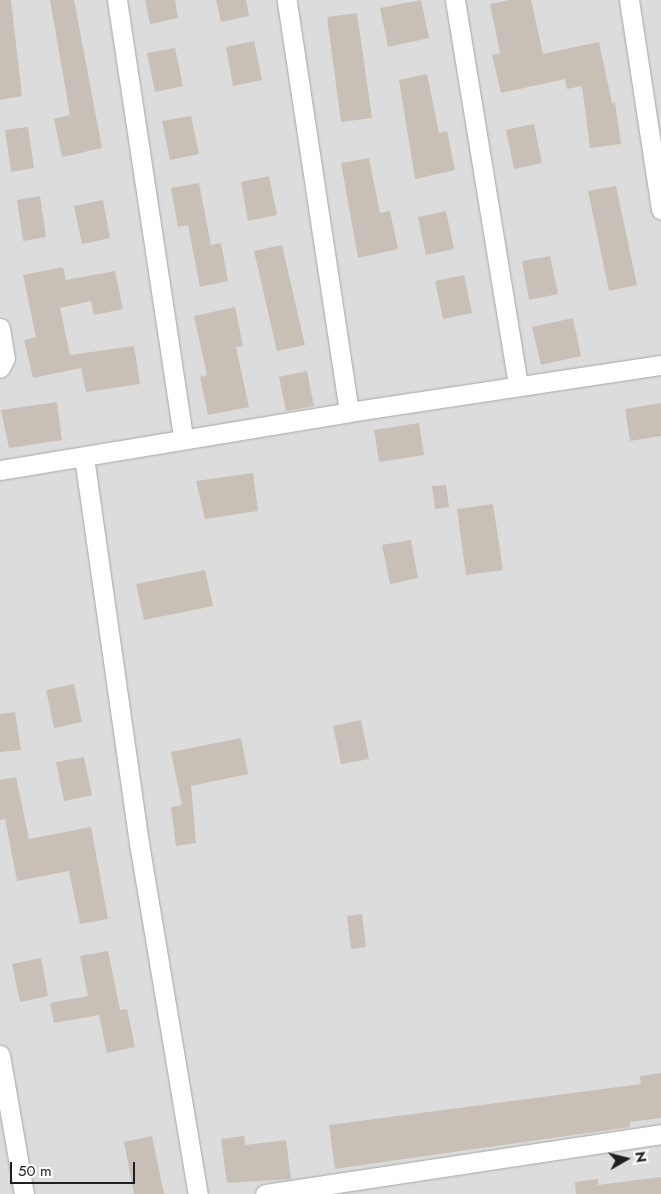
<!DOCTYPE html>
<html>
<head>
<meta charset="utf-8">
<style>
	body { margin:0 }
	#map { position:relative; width:661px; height:1194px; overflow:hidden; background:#f0ede4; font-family:Jost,sans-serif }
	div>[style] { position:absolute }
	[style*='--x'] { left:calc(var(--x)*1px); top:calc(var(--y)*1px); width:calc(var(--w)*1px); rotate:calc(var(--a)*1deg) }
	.residential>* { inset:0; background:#dddcdc }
	.building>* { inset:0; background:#c8bfb7 }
	.roads { filter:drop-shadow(0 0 1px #a6a6a6) drop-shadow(0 0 1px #a6a6a6) }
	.street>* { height:19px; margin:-9.5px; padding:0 9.5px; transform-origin:9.5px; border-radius:9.5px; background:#fff }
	span { translate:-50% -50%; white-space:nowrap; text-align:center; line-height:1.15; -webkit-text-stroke:4px #fff; paint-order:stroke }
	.north { position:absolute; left:601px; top:1134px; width:50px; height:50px; -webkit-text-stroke:4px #fff; paint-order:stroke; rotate:82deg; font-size:14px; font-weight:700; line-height:20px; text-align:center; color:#1f1f1f }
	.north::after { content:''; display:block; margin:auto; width:18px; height:22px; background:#1f1f1f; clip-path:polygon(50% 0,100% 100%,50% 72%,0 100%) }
	.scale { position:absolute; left:10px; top:1162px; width:125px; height:22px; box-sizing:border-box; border:2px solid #1f1f1f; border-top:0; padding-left:6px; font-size:15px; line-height:18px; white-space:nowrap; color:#1f1f1f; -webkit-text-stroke:4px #fff; paint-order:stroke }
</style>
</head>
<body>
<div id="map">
	<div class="residential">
		<div style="clip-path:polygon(0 0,661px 0,661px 1194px,0 1194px)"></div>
	</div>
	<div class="building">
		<div style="clip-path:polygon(0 0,11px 0,22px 96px,0 100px)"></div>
		<div style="clip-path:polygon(50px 0,74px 0,102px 148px,62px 157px,54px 119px,70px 115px)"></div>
		<div style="clip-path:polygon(145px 0,175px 0,178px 18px,150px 24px)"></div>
		<div style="clip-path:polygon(216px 0,246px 0,249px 16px,221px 22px)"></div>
		<div style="clip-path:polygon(421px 0,429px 38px,388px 47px,380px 8px)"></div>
		<div style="clip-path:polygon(509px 0,531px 0,543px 54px,599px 42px,612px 103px,615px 102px,621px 144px,590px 148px,582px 86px,567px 89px,565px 79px,501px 93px,492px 55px,500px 53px,490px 4px)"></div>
		<div style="clip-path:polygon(357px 13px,372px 118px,341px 122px,327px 17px)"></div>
		<div style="clip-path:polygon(254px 41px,262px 80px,233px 86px,226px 47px)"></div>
		<div style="clip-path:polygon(175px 48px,183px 86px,155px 92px,147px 53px)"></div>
		<div style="clip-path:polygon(427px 74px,439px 133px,447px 131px,455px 170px,415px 179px,399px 80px)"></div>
		<div style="clip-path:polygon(191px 116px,199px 154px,170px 160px,162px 121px)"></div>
		<div style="clip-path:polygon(534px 124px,542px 163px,514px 169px,506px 130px)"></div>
		<div style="clip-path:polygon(28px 127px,34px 168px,11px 172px,5px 130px)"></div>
		<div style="clip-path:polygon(369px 158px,380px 213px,390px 211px,398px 249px,358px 258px,341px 163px)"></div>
		<div style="clip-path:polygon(269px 176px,277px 215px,248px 221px,241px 182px)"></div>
		<div style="clip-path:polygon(199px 183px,211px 245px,221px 243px,228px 281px,200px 287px,188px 225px,178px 227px,171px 188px)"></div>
		<div style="clip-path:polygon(616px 186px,637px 285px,609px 291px,588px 191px)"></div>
		<div style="clip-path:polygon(40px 196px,46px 237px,23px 241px,17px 200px)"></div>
		<div style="clip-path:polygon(103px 200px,110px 238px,82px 244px,74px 206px)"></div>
		<div style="clip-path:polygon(446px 211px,454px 249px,426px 255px,418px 217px)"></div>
		<div style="clip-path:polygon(282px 245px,305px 345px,277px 351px,254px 251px)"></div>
		<div style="clip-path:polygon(550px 256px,558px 294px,529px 300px,522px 261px)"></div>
		<div style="clip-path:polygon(63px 267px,66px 280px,115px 271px,123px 309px,94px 315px,91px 301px,60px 308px,70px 355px,134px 346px,140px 384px,86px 392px,81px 368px,33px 378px,24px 340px,36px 337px,23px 275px)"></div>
		<div style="clip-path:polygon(464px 275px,472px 313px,443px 319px,435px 281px)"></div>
		<div style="clip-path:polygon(235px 307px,243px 346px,236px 347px,249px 407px,208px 415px,200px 377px,207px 375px,194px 316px)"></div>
		<div style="clip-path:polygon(573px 318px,581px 356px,541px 365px,532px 327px)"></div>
		<div style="clip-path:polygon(307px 371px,314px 406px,286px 411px,279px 377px)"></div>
		<div style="clip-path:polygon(57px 402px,62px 440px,9px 448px,1px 410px)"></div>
		<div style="clip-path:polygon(661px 403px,661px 436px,630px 441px,625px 409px)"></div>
		<div style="clip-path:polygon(419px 423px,424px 455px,379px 462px,374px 430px)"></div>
		<div style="clip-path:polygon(253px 473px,258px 511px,205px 519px,196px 481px)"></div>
		<div style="clip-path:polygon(446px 485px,449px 507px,435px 509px,432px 486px)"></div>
		<div style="clip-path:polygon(493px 504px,503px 570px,466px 575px,457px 509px)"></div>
		<div style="clip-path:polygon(411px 540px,418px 578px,390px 584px,382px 545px)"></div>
		<div style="clip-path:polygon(205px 570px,213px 606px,144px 620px,136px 584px)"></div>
		<div style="clip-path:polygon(74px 684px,82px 722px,54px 728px,46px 690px)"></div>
		<div style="clip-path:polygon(15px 712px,21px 750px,0 752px,0 714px)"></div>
		<div style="clip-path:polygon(361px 720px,369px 759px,341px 764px,333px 726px)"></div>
		<div style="clip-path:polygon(241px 738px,248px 774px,191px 786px,196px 843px,176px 846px,171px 807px,182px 805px,171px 752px)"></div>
		<div style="clip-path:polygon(84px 757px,92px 795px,64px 801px,56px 762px)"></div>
		<div style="clip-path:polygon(16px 777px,29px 839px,91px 827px,108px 919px,80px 924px,69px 871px,17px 881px,5px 819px,0 820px,0 780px)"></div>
		<div style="clip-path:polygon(362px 914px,366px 947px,351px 949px,347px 916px)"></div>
		<div style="clip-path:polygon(108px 951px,120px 1010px,127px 1009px,135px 1047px,107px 1053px,99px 1015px,54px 1023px,50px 1003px,88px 996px,80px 956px)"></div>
		<div style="clip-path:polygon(41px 958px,48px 996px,20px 1002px,12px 964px)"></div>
		<div style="clip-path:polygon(661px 1073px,661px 1118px,630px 1122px,630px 1127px,335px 1169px,329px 1125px,641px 1084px,640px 1076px)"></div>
		<div style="clip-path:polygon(152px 1136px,164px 1194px,134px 1194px,124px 1142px)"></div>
		<div style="clip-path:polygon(244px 1136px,245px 1145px,286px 1140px,291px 1179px,227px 1183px,221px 1139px)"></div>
		<div style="clip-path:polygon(661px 1177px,661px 1194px,576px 1194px,575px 1182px,598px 1179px,598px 1185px)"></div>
	</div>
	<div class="roads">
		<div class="street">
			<div style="--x:117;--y:0;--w:442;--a:81.4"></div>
			<div style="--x:455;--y:0;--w:391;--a:80.7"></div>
			<div style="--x:629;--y:0;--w:212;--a:81.3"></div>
			<div style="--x:0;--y:328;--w:30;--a:81"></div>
			<div style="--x:5;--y:358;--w:11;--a:117"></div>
			<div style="--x:349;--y:412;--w:316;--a:-8.6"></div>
			<div style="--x:84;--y:457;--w:390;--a:81.9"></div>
			<div style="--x:139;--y:843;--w:356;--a:80.5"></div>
			<div style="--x:0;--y:470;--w:354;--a:-9.4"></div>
			<div style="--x:349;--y:412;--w:417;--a:-98.6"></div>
			<div style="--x:0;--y:1055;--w:141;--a:80.2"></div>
			<div style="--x:265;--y:1194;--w:401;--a:-8.6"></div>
		</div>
	</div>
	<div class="north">N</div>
	<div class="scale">50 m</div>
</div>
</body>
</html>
